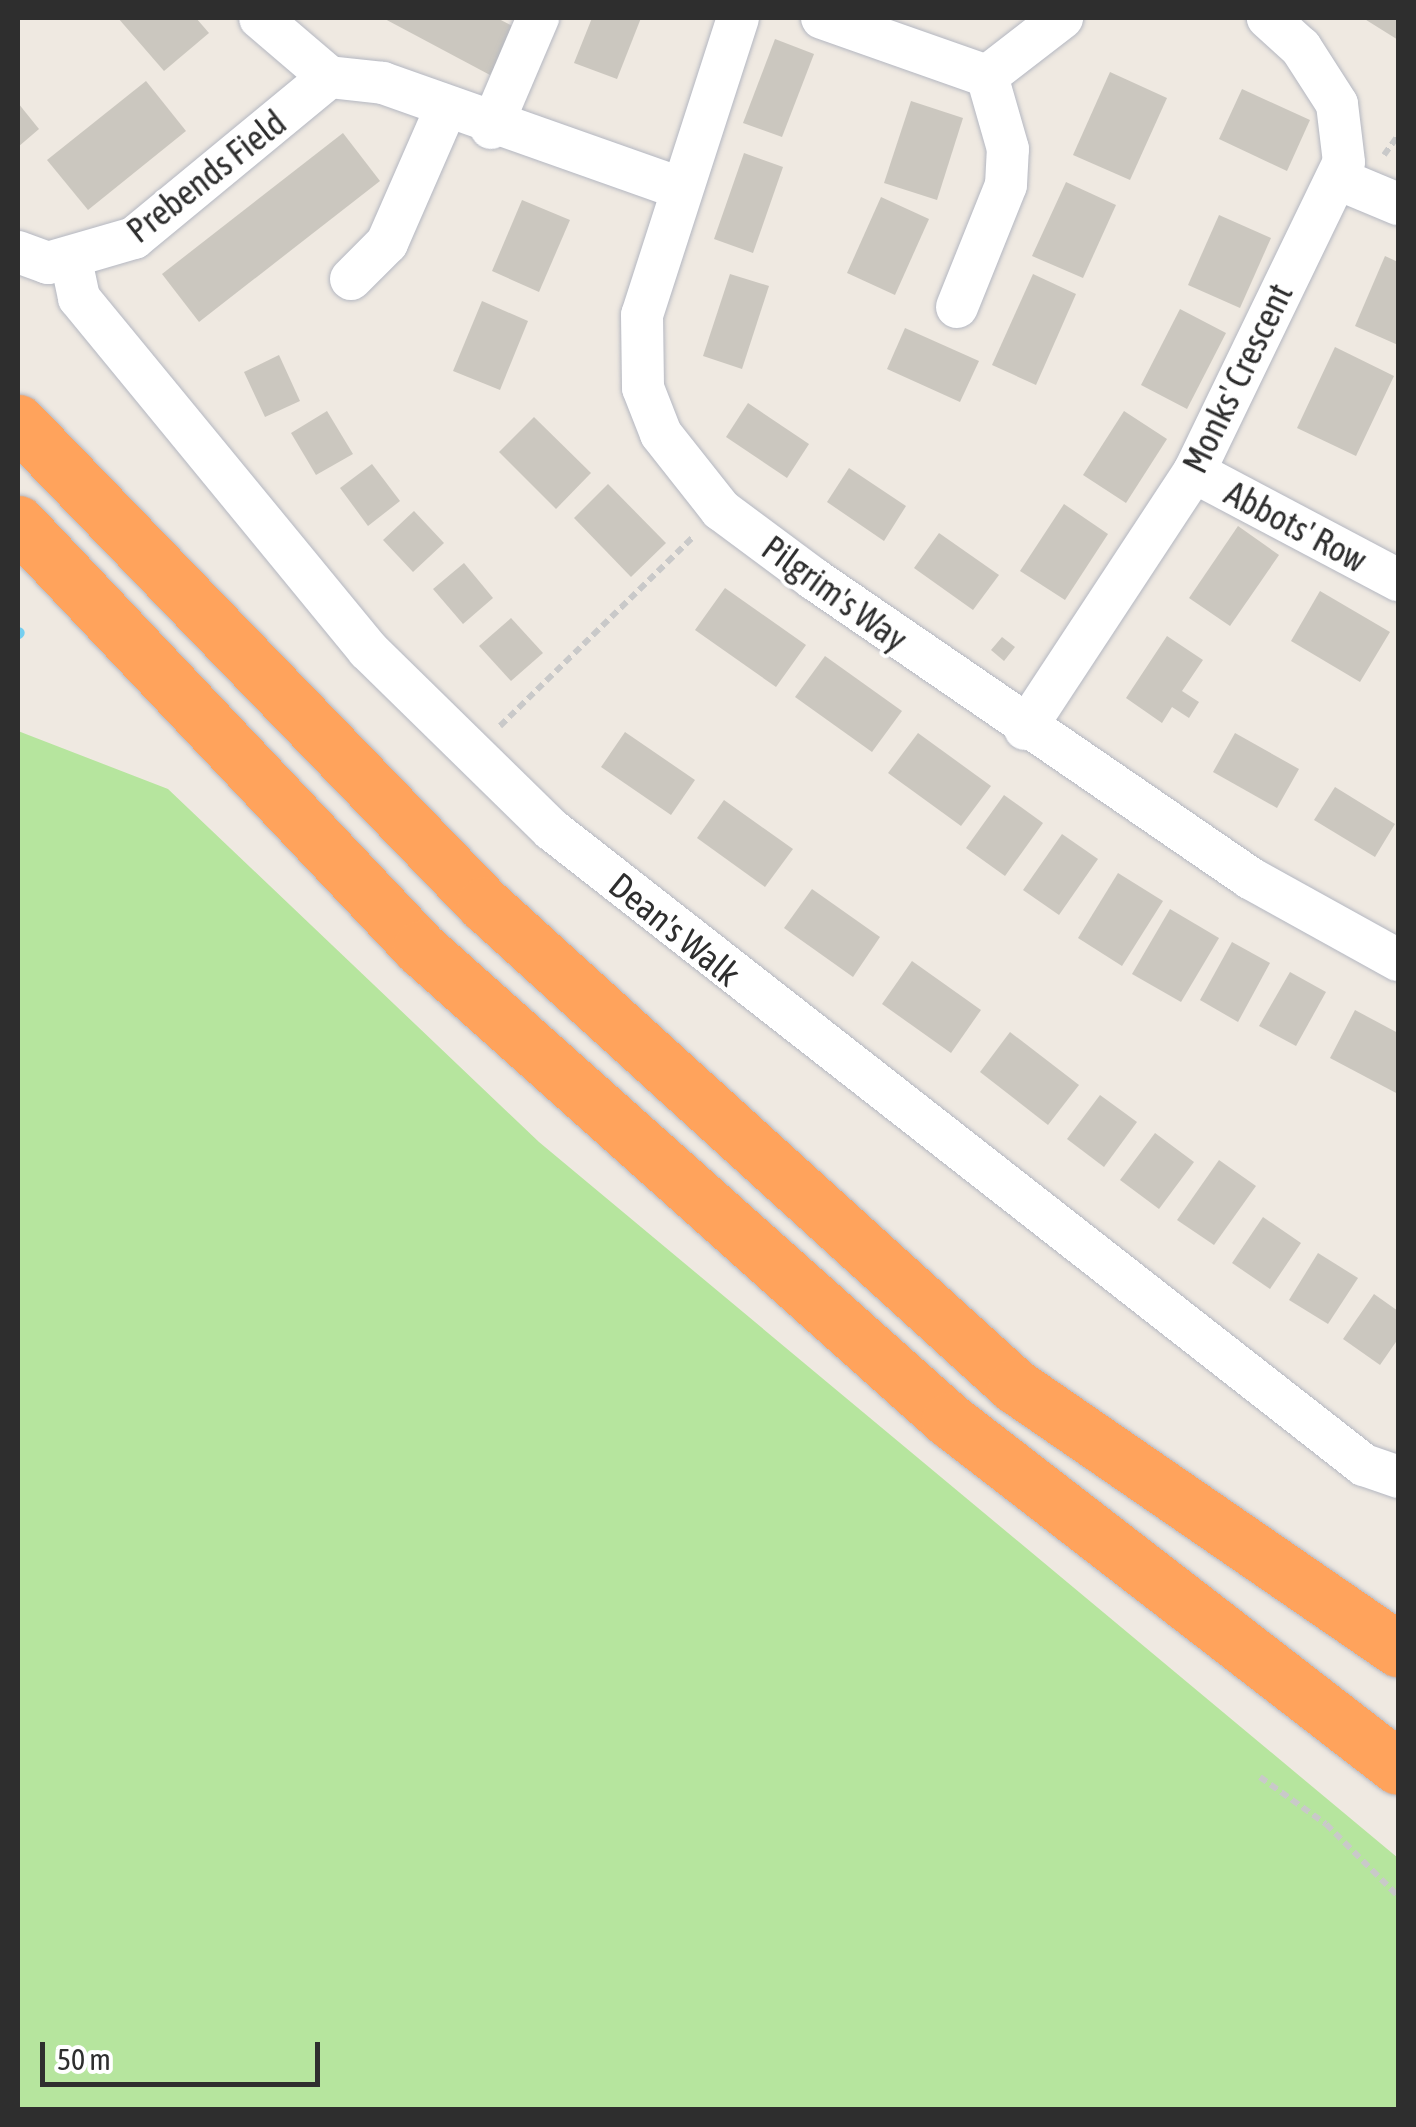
<!DOCTYPE html>
<html>
<head>
<meta charset="utf-8">
<style>
	body { margin:0 }
	#map { position:relative; width:1416px; height:2127px; overflow:hidden; background:#efe9e1; font-family:"Asap Condensed",sans-serif }
	div>[style] { position:absolute }
	[style*='--x'] { left:calc(var(--x)*1px); top:calc(var(--y)*1px); width:calc(var(--w)*1px); rotate:calc(var(--a)*1deg) }
	.green>* { inset:0; background:#b6e59e }
	.stream>* { height:11px; margin:-5.5px; padding:0 5.5px; transform-origin:5.5px; border-radius:5.5px; background:#75cff0 }
	.building>* { inset:0; background:#cbc7bf }
	.path>* { height:6px; margin-top:-3px; transform-origin:0; background:repeating-linear-gradient(90deg,#c9c9c9 0 8px,transparent 0 13px) }
	.roads { filter:drop-shadow(0 0 2px #b4b7c1) drop-shadow(0 0 2px #b4b7c1) }
	.minor>* { height:42px; margin:-21px; padding:0 21px; transform-origin:21px; border-radius:21px; background:#fff }
	.highway>* { height:55px; margin:-27.5px; padding:0 27.5px; transform-origin:27.5px; border-radius:27.5px; background:#ffa35c }
	span { translate:-50% -50%; white-space:nowrap; text-align:center; line-height:1.15; -webkit-text-stroke:8px #fff; paint-order:stroke }
	.street-label { font-size:35px; color:#2e2e2e }
	.frame { position:absolute; inset:0; border:20px solid #2e2e2e; pointer-events:none }
	.scale { position:absolute; left:40px; top:2042px; width:280px; height:45px; box-sizing:border-box; border:5px solid #2e2e2e; border-top:0; padding-left:12px; font-size:30px; line-height:35px; white-space:nowrap; color:#2e2e2e; -webkit-text-stroke:8px #fff; paint-order:stroke }
</style>
</head>
<body>
<div id="map">
	<div class="green">
		<div style="clip-path:polygon(18px 731px,168px 789px,539px 1142px,1398px 1858px,1398px 2109px,18px 2109px)"></div>
	</div>
	<div class="stream">
		<div style="--x:18;--y:633;--w:1;--a:-45"></div>
	</div>
	<div class="building">
		<div style="clip-path:polygon(118px 18px,196px 18px,209px 33px,164px 71px)"></div>
		<div style="clip-path:polygon(383px 18px,497px 18px,516px 28px,490px 75px)"></div>
		<div style="clip-path:polygon(592px 18px,641px 18px,617px 79px,574px 63px)"></div>
		<div style="clip-path:polygon(1363px 18px,1398px 18px,1398px 40px,1395px 38px)"></div>
		<div style="clip-path:polygon(775px 39px,814px 54px,782px 137px,743px 123px)"></div>
		<div style="clip-path:polygon(1110px 72px,1167px 98px,1130px 180px,1073px 155px)"></div>
		<div style="clip-path:polygon(146px 81px,186px 131px,88px 210px,47px 160px)"></div>
		<div style="clip-path:polygon(1242px 89px,1310px 120px,1287px 171px,1219px 139px)"></div>
		<div style="clip-path:polygon(911px 101px,963px 118px,937px 200px,884px 183px)"></div>
		<div style="clip-path:polygon(18px 103px,39px 129px,18px 147px)"></div>
		<div style="clip-path:polygon(343px 133px,380px 181px,199px 322px,162px 274px)"></div>
		<div style="clip-path:polygon(744px 153px,783px 167px,753px 253px,714px 239px)"></div>
		<div style="clip-path:polygon(1066px 182px,1116px 205px,1083px 278px,1032px 256px)"></div>
		<div style="clip-path:polygon(881px 197px,929px 219px,895px 295px,847px 273px)"></div>
		<div style="clip-path:polygon(522px 200px,570px 220px,539px 292px,492px 271px)"></div>
		<div style="clip-path:polygon(1219px 215px,1271px 238px,1240px 308px,1188px 285px)"></div>
		<div style="clip-path:polygon(1385px 256px,1398px 262px,1398px 345px,1355px 326px)"></div>
		<div style="clip-path:polygon(730px 274px,769px 286px,742px 369px,703px 356px)"></div>
		<div style="clip-path:polygon(1033px 274px,1076px 294px,1036px 385px,992px 365px)"></div>
		<div style="clip-path:polygon(482px 301px,528px 321px,500px 390px,453px 371px)"></div>
		<div style="clip-path:polygon(1180px 309px,1226px 333px,1187px 409px,1141px 385px)"></div>
		<div style="clip-path:polygon(905px 328px,979px 361px,960px 402px,887px 369px)"></div>
		<div style="clip-path:polygon(1335px 347px,1394px 376px,1356px 456px,1297px 428px)"></div>
		<div style="clip-path:polygon(279px 355px,300px 401px,265px 417px,244px 372px)"></div>
		<div style="clip-path:polygon(748px 403px,809px 444px,787px 478px,726px 437px)"></div>
		<div style="clip-path:polygon(327px 411px,353px 454px,316px 475px,291px 433px)"></div>
		<div style="clip-path:polygon(1124px 411px,1167px 439px,1126px 503px,1083px 475px)"></div>
		<div style="clip-path:polygon(534px 417px,591px 473px,556px 509px,499px 452px)"></div>
		<div style="clip-path:polygon(372px 464px,400px 501px,368px 526px,340px 488px)"></div>
		<div style="clip-path:polygon(849px 468px,906px 506px,884px 541px,827px 502px)"></div>
		<div style="clip-path:polygon(608px 484px,666px 543px,631px 577px,574px 518px)"></div>
		<div style="clip-path:polygon(1064px 504px,1108px 534px,1065px 600px,1020px 571px)"></div>
		<div style="clip-path:polygon(414px 511px,444px 543px,413px 572px,383px 540px)"></div>
		<div style="clip-path:polygon(1238px 526px,1279px 555px,1230px 626px,1189px 598px)"></div>
		<div style="clip-path:polygon(939px 533px,999px 575px,973px 610px,914px 568px)"></div>
		<div style="clip-path:polygon(464px 563px,493px 598px,463px 624px,433px 589px)"></div>
		<div style="clip-path:polygon(725px 588px,806px 645px,776px 687px,695px 630px)"></div>
		<div style="clip-path:polygon(1320px 591px,1390px 632px,1360px 682px,1291px 641px)"></div>
		<div style="clip-path:polygon(511px 618px,543px 653px,511px 681px,479px 646px)"></div>
		<div style="clip-path:polygon(1167px 636px,1203px 660px,1182px 691px,1199px 702px,1189px 718px,1172px 707px,1162px 723px,1126px 698px)"></div>
		<div style="clip-path:polygon(1002px 637px,1015px 647px,1004px 661px,991px 650px)"></div>
		<div style="clip-path:polygon(825px 656px,902px 711px,872px 752px,795px 697px)"></div>
		<div style="clip-path:polygon(625px 732px,695px 780px,671px 815px,601px 767px)"></div>
		<div style="clip-path:polygon(918px 733px,991px 786px,961px 826px,888px 773px)"></div>
		<div style="clip-path:polygon(1235px 733px,1299px 769px,1277px 808px,1213px 772px)"></div>
		<div style="clip-path:polygon(1335px 787px,1395px 824px,1375px 857px,1314px 820px)"></div>
		<div style="clip-path:polygon(1004px 795px,1043px 823px,1005px 876px,966px 848px)"></div>
		<div style="clip-path:polygon(724px 800px,793px 849px,765px 887px,697px 838px)"></div>
		<div style="clip-path:polygon(1062px 834px,1098px 859px,1059px 915px,1023px 890px)"></div>
		<div style="clip-path:polygon(1118px 873px,1163px 901px,1122px 966px,1078px 938px)"></div>
		<div style="clip-path:polygon(812px 889px,880px 937px,853px 977px,784px 928px)"></div>
		<div style="clip-path:polygon(1170px 909px,1219px 938px,1181px 1002px,1132px 974px)"></div>
		<div style="clip-path:polygon(1232px 942px,1270px 963px,1238px 1022px,1200px 1000px)"></div>
		<div style="clip-path:polygon(912px 961px,981px 1010px,951px 1053px,882px 1004px)"></div>
		<div style="clip-path:polygon(1290px 972px,1326px 992px,1296px 1046px,1259px 1026px)"></div>
		<div style="clip-path:polygon(1355px 1010px,1398px 1033px,1398px 1094px,1330px 1058px)"></div>
		<div style="clip-path:polygon(1010px 1032px,1079px 1085px,1048px 1125px,980px 1072px)"></div>
		<div style="clip-path:polygon(1100px 1095px,1137px 1122px,1104px 1167px,1067px 1139px)"></div>
		<div style="clip-path:polygon(1155px 1133px,1194px 1162px,1159px 1209px,1120px 1180px)"></div>
		<div style="clip-path:polygon(1219px 1160px,1256px 1186px,1214px 1245px,1177px 1220px)"></div>
		<div style="clip-path:polygon(1263px 1217px,1301px 1243px,1270px 1289px,1232px 1263px)"></div>
		<div style="clip-path:polygon(1318px 1253px,1358px 1278px,1328px 1324px,1289px 1300px)"></div>
		<div style="clip-path:polygon(1374px 1294px,1398px 1311px,1398px 1339px,1380px 1365px,1343px 1339px)"></div>
	</div>
	<div class="path">
		<div style="--x:1384;--y:155;--w:24;--a:-54"></div>
		<div style="--x:500;--y:726;--w:273;--a:-44.4"></div>
		<div style="--x:1260;--y:1777;--w:81;--a:35.5"></div>
		<div style="--x:1326;--y:1824;--w:102;--a:45"></div>
	</div>
	<div class="roads">
		<div class="minor">
			<div style="--x:260;--y:18;--w:91;--a:40.5"></div>
			<div style="--x:738;--y:18;--w:312;--a:107.9"></div>
			<div style="--x:642;--y:315;--w:73;--a:89.2"></div>
			<div style="--x:643;--y:388;--w:49;--a:68.6"></div>
			<div style="--x:661;--y:434;--w:97;--a:51.7"></div>
			<div style="--x:721;--y:510;--w:116;--a:36.6"></div>
			<div style="--x:814;--y:579;--w:529;--a:34.44"></div>
			<div style="--x:1250;--y:878;--w:169;--a:29"></div>
			<div style="--x:822;--y:18;--w:175;--a:19.4"></div>
			<div style="--x:987;--y:76;--w:95;--a:-37.7"></div>
			<div style="--x:491;--y:128;--w:120;--a:-66.9"></div>
			<div style="--x:1338;--y:179;--w:65;--a:22.6"></div>
			<div style="--x:18;--y:252;--w:32;--a:20"></div>
			<div style="--x:48;--y:263;--w:90;--a:-16.2"></div>
			<div style="--x:134;--y:238;--w:253;--a:-39.5"></div>
			<div style="--x:329;--y:77;--w:54;--a:6.3"></div>
			<div style="--x:383;--y:83;--w:315;--a:19.5"></div>
			<div style="--x:71;--y:260;--w:39;--a:78"></div>
			<div style="--x:79;--y:298;--w:455;--a:50.6"></div>
			<div style="--x:368;--y:650;--w:257;--a:44.4"></div>
			<div style="--x:552;--y:830;--w:1031;--a:38.03"></div>
			<div style="--x:1364;--y:1465;--w:36;--a:19"></div>
			<div style="--x:351;--y:279;--w:51;--a:-45"></div>
			<div style="--x:387;--y:243;--w:145;--a:-66.4"></div>
			<div style="--x:957;--y:307;--w:131;--a:-68.1"></div>
			<div style="--x:1006;--y:185;--w:36;--a:-87"></div>
			<div style="--x:1008;--y:149;--w:76;--a:-106"></div>
			<div style="--x:1194;--y:472;--w:231;--a:27.9"></div>
			<div style="--x:1025;--y:729;--w:308;--a:-56.7"></div>
			<div style="--x:1194;--y:472;--w:344;--a:-64.2"></div>
			<div style="--x:1344;--y:162;--w:58;--a:-96.9"></div>
			<div style="--x:1337;--y:104;--w:67;--a:-122.7"></div>
			<div style="--x:1301;--y:48;--w:45;--a:-137.7"></div>
		</div>
		<div class="highway">
			<div style="--x:18;--y:422;--w:670;--a:45.97"></div>
			<div style="--x:484;--y:904;--w:717;--a:42.23"></div>
			<div style="--x:1015;--y:1386;--w:465;--a:34.5"></div>
			<div style="--x:18;--y:523;--w:585;--a:46.59"></div>
			<div style="--x:420;--y:948;--w:709;--a:41.74"></div>
			<div style="--x:949;--y:1420;--w:567;--a:37.7"></div>
		</div>
	</div>
	<div class="street-label">
		<span style="left:206px;top:176px;rotate:-38deg">Prebends Field</span>
		<span style="left:1237px;top:378px;rotate:-64deg">Monks' Crescent</span>
		<span style="left:1296px;top:526px;rotate:28deg">Abbots' Row</span>
		<span style="left:835px;top:593px;rotate:36deg">Pilgrim's Way</span>
		<span style="left:675px;top:929px;rotate:39deg">Dean's Walk</span>
	</div>
	<div class="frame"></div>
	<div class="scale">50 m</div>
</div>
</body>
</html>
